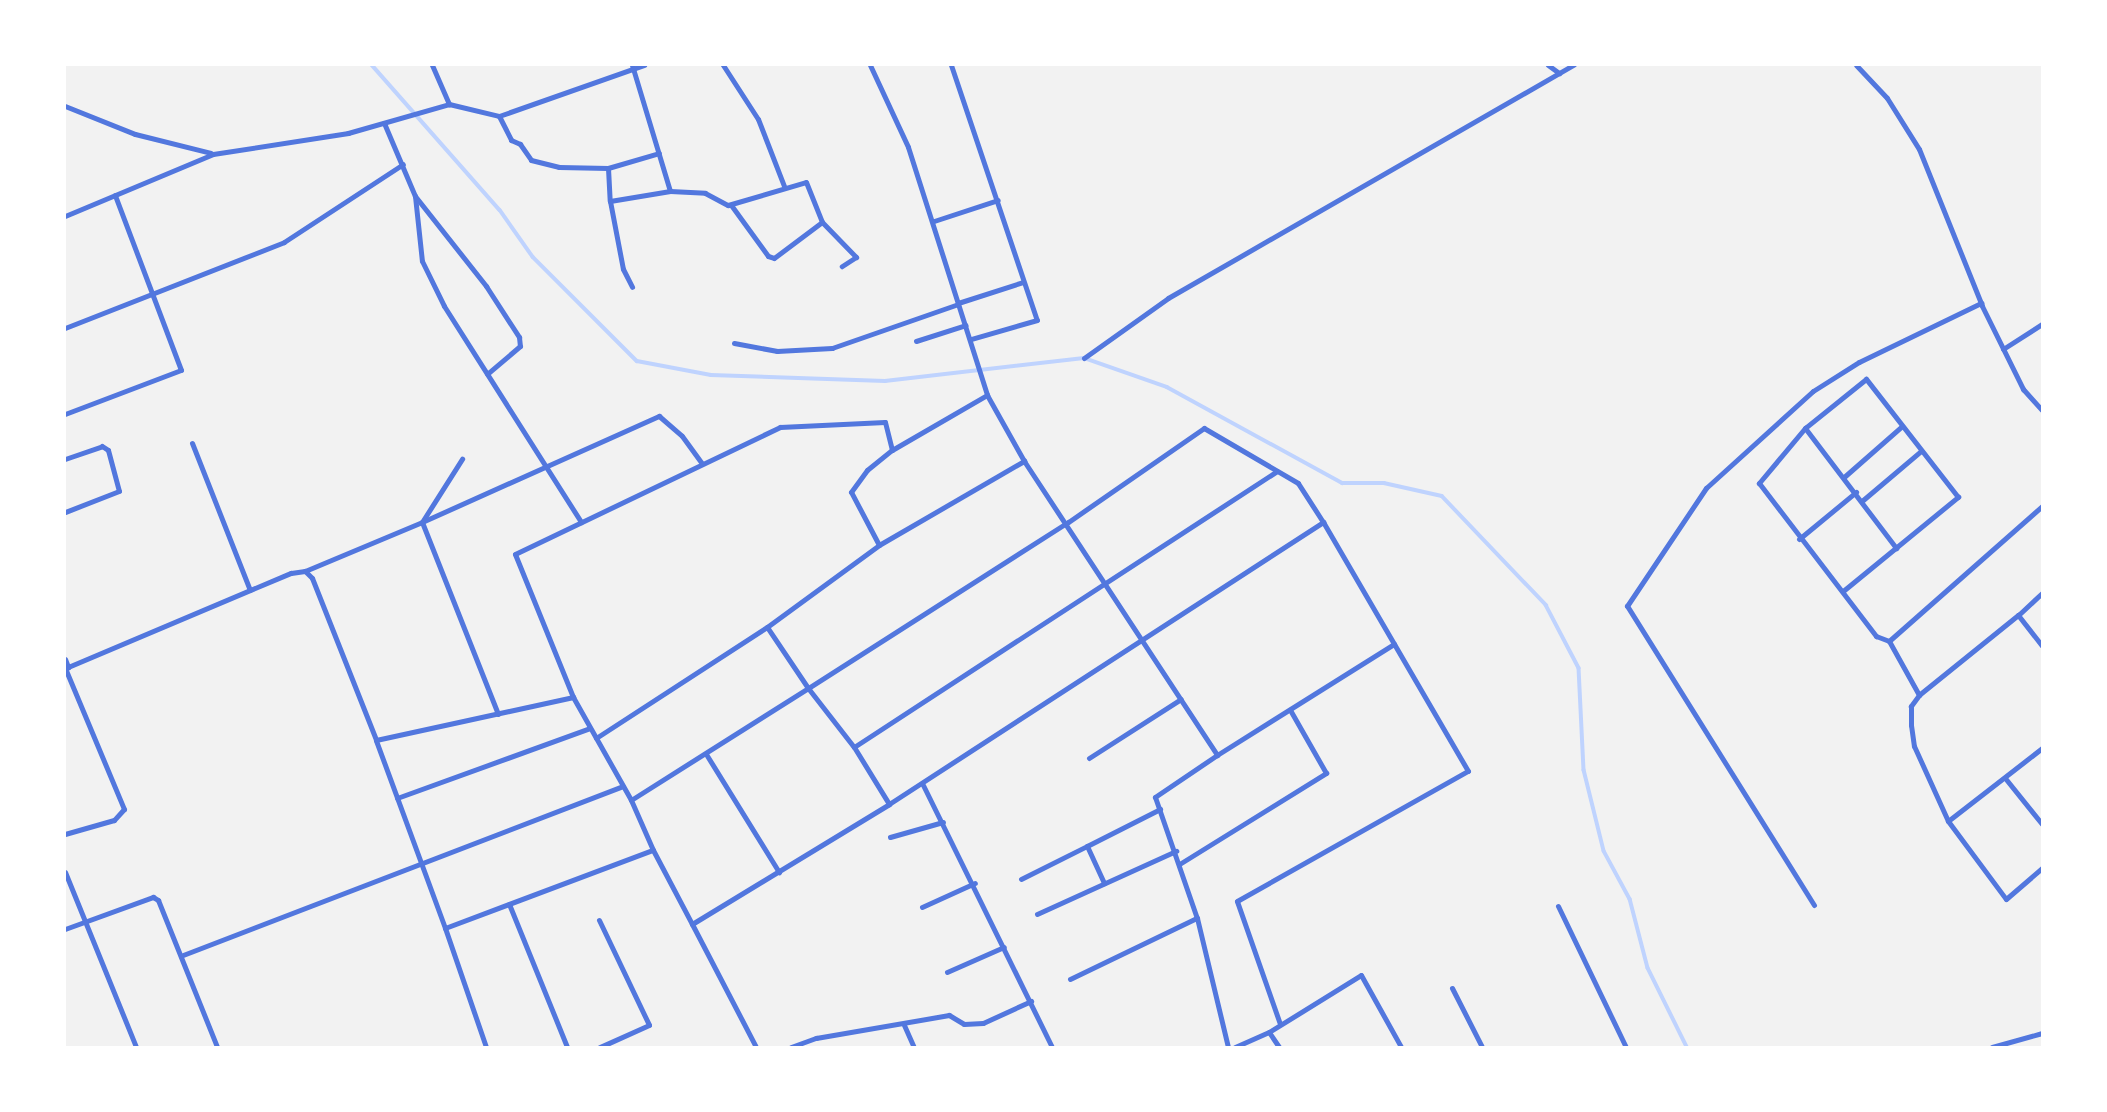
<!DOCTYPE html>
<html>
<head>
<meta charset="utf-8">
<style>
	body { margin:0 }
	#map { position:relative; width:2107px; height:1112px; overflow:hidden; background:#f2f2f2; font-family:"Roboto Condensed",sans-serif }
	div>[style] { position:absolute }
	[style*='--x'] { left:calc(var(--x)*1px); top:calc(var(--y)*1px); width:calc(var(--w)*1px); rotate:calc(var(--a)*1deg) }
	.stream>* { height:3.5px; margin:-1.75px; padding:0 1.75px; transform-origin:1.75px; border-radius:1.75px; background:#bfd3fe }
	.minor>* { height:5px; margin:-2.5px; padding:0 2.5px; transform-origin:2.5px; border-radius:2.5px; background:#5277de }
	span { translate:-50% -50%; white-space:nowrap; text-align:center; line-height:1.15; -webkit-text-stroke:6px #fff; paint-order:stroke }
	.frame { position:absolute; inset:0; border:66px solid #fff; pointer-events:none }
</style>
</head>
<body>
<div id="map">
	<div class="stream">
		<div style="--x:372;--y:65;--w:193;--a:48.6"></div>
		<div style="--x:500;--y:210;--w:57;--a:54.9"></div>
		<div style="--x:533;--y:257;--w:147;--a:45"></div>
		<div style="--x:637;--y:361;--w:75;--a:10.7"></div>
		<div style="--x:711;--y:375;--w:174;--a:2"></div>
		<div style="--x:885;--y:381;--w:200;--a:-6.6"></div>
		<div style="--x:1084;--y:358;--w:88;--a:19.3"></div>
		<div style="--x:1167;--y:387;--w:200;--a:28.7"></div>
		<div style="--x:1342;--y:483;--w:42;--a:0"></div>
		<div style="--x:1384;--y:483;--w:59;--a:12.6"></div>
		<div style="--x:1442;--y:496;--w:151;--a:46.3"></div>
		<div style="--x:1546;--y:605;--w:71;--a:62.4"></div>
		<div style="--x:1579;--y:668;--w:102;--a:87.2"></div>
		<div style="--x:1584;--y:770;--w:83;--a:76.1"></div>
		<div style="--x:1604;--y:851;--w:55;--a:61.6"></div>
		<div style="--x:1630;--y:899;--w:71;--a:75.4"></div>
		<div style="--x:1648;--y:968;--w:88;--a:63.7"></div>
	</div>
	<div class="minor">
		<div style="--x:432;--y:65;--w:43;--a:66.4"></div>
		<div style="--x:723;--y:65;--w:64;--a:57.1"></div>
		<div style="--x:758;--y:119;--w:72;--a:68.8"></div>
		<div style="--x:870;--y:65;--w:90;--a:65.1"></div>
		<div style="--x:908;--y:147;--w:260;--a:72.3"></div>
		<div style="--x:951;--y:65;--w:269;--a:71.4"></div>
		<div style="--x:1037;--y:320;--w:69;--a:163.9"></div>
		<div style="--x:1548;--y:65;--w:14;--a:36"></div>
		<div style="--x:1856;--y:65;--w:45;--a:46.8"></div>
		<div style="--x:1887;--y:98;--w:60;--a:57.9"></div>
		<div style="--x:1919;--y:149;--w:169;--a:68.1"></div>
		<div style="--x:1982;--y:306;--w:93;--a:63.7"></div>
		<div style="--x:2023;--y:389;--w:28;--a:48"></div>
		<div style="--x:65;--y:106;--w:75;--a:21.8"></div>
		<div style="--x:135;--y:134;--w:78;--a:14"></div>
		<div style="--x:499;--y:116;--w:27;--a:63"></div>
		<div style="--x:511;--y:140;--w:10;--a:24"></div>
		<div style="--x:520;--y:144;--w:19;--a:55"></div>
		<div style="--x:531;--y:160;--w:29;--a:14"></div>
		<div style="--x:559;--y:167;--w:49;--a:1.2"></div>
		<div style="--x:608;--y:168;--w:33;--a:87"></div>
		<div style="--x:610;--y:201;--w:61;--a:-9.5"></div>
		<div style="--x:670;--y:191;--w:132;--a:-106.8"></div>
		<div style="--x:384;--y:123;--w:79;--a:67"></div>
		<div style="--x:415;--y:196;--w:65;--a:83.9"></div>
		<div style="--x:422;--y:261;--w:50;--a:63.9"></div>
		<div style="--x:444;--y:306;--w:256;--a:57.6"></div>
		<div style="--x:608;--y:168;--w:53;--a:-16.4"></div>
		<div style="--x:670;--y:191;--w:35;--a:3"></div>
		<div style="--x:705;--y:193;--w:26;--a:28"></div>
		<div style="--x:728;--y:205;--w:81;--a:-16.4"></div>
		<div style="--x:806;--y:182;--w:43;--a:68.2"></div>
		<div style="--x:822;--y:222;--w:49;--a:45.8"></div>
		<div style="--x:856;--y:257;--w:17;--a:147"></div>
		<div style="--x:415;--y:196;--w:115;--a:51.7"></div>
		<div style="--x:486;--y:286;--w:61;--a:57.1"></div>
		<div style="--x:519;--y:337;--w:9;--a:84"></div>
		<div style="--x:520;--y:346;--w:43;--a:139.7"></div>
		<div style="--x:610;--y:201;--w:69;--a:79.2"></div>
		<div style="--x:623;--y:269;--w:20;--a:63"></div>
		<div style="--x:731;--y:205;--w:63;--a:54"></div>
		<div style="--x:768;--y:256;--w:6;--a:18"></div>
		<div style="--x:774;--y:258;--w:60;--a:-36.9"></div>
		<div style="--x:65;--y:216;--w:160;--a:-22.7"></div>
		<div style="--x:213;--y:154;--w:137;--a:-8.8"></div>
		<div style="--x:348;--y:133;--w:105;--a:-16"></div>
		<div style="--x:449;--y:104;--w:51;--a:13.5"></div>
		<div style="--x:499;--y:116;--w:154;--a:-19.4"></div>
		<div style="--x:934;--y:221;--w:67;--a:-18.2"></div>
		<div style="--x:958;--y:303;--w:68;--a:-17.9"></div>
		<div style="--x:65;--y:328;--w:235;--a:-21.4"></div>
		<div style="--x:284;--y:242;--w:142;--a:-33.2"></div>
		<div style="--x:916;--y:341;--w:52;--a:-17.7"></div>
		<div style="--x:734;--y:343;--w:44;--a:10.5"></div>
		<div style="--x:777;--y:351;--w:55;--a:-3.1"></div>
		<div style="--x:832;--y:348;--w:133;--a:-19.2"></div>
		<div style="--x:2003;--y:349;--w:46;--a:-32.7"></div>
		<div style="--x:1084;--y:358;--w:103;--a:-35.5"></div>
		<div style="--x:1168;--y:298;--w:468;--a:-29.9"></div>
		<div style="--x:65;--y:414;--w:124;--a:-20.8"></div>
		<div style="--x:181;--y:370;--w:187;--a:-110.7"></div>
		<div style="--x:1805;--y:428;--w:151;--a:52.8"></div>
		<div style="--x:192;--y:443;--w:158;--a:68.5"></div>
		<div style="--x:65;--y:459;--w:39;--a:-19"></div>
		<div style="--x:102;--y:446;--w:7;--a:34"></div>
		<div style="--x:108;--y:450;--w:42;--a:75"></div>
		<div style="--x:119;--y:491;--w:58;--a:158.7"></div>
		<div style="--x:1844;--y:477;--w:76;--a:-41.3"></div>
		<div style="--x:1863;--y:500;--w:76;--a:-40.2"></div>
		<div style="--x:1799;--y:539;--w:74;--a:-39.5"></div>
		<div style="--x:879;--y:545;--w:168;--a:-30.1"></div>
		<div style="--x:305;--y:571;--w:127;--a:-22.7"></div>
		<div style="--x:422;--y:522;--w:75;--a:-57.6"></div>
		<div style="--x:1843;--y:591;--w:149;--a:-39.3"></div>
		<div style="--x:1958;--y:497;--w:150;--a:-127.9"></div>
		<div style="--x:1866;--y:379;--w:78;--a:141.2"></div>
		<div style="--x:1805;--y:428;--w:72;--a:129.9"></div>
		<div style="--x:1759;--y:483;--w:193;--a:52.6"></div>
		<div style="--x:1876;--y:636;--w:14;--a:21"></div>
		<div style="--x:1889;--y:641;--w:62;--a:60.9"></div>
		<div style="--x:2042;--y:593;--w:33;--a:137"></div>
		<div style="--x:2018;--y:615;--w:39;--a:52"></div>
		<div style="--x:2018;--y:615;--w:127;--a:141.1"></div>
		<div style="--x:1919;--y:695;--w:14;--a:126"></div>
		<div style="--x:1911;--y:706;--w:19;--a:90"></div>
		<div style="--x:1911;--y:725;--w:21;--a:82"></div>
		<div style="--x:1914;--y:746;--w:82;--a:65.6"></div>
		<div style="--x:1948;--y:821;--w:97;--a:53.4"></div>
		<div style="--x:2006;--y:899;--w:48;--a:-40.7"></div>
		<div style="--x:1889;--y:641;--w:204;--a:-41.4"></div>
		<div style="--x:65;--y:659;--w:9;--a:69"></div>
		<div style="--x:68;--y:667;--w:242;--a:-22.9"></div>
		<div style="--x:291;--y:573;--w:14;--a:-8"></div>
		<div style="--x:305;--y:571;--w:10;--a:45"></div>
		<div style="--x:312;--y:578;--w:174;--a:68.4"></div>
		<div style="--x:65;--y:668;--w:153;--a:67.3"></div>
		<div style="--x:124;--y:809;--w:15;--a:132"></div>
		<div style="--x:114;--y:820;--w:51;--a:164.1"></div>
		<div style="--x:573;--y:697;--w:154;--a:-112.1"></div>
		<div style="--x:515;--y:554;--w:294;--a:-25.6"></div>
		<div style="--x:780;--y:427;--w:105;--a:-2.7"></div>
		<div style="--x:885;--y:422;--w:29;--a:76"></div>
		<div style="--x:498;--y:714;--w:206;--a:-111.6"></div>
		<div style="--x:422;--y:522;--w:260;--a:-24.1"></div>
		<div style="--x:659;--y:416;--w:30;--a:41"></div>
		<div style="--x:682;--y:436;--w:34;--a:54"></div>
		<div style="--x:596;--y:738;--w:204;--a:-33"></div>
		<div style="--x:854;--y:747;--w:505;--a:-33.12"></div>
		<div style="--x:706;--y:754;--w:139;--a:58.3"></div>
		<div style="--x:1217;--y:755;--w:209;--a:-32.1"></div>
		<div style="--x:1089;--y:758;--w:109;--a:-32.7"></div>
		<div style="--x:2005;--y:778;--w:59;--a:51.2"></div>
		<div style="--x:923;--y:785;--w:292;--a:63.8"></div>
		<div style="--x:397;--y:798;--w:205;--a:-19.9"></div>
		<div style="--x:1948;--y:821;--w:119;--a:-37.8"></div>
		<div style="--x:890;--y:837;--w:55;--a:-15.8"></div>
		<div style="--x:1087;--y:846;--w:82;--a:-26.9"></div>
		<div style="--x:653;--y:850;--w:84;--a:62.2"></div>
		<div style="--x:692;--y:924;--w:231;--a:-31.3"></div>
		<div style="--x:1181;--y:863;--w:171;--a:-31.8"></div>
		<div style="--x:1326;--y:773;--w:73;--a:-119.7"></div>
		<div style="--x:65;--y:872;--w:189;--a:67.9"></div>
		<div style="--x:1021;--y:879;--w:74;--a:-26.6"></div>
		<div style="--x:1087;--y:846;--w:41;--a:65.3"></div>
		<div style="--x:509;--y:904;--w:154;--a:67.9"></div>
		<div style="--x:1814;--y:905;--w:353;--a:-122"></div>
		<div style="--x:1627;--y:606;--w:142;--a:-56.2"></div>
		<div style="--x:1706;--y:488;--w:144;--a:-42.2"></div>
		<div style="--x:1813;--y:391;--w:54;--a:-32.2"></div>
		<div style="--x:1859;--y:362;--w:136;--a:-25.8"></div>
		<div style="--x:1558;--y:906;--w:157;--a:64.3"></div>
		<div style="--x:922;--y:907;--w:58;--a:-24.4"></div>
		<div style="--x:1037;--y:914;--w:153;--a:-24.4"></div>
		<div style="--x:599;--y:920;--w:116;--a:64.5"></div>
		<div style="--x:649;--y:1025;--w:54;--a:155.8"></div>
		<div style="--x:692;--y:924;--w:139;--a:62.5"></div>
		<div style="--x:445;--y:928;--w:200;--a:-110.2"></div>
		<div style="--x:376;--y:740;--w:202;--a:-12.3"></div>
		<div style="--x:573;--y:697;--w:118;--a:60.6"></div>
		<div style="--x:65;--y:929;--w:94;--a:-20"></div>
		<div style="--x:153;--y:897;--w:6;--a:31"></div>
		<div style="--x:158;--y:900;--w:158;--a:68.1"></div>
		<div style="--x:183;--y:955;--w:471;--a:-21"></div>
		<div style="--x:947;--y:972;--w:62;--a:-23.7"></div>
		<div style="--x:1070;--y:979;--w:141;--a:-25.7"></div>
		<div style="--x:1452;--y:988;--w:66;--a:63"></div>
		<div style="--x:1280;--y:1024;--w:130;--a:-109.3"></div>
		<div style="--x:1237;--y:901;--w:265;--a:-29.4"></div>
		<div style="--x:1468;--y:771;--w:288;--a:-120.2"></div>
		<div style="--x:1323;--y:522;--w:46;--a:-122.7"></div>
		<div style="--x:1298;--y:483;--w:109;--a:-149.7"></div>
		<div style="--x:1204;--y:428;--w:165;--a:145.3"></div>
		<div style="--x:1068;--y:522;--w:308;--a:147.4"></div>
		<div style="--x:808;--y:688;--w:75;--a:52.1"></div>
		<div style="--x:854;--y:747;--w:67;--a:58.4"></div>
		<div style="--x:889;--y:804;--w:518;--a:-33.01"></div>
		<div style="--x:904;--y:1025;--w:24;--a:66"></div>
		<div style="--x:486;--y:1047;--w:126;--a:-109"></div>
		<div style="--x:445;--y:928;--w:222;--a:-20.6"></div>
		<div style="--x:653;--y:850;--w:55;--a:-113.7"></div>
		<div style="--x:631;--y:800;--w:209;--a:-32.3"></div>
		<div style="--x:808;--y:688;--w:73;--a:-123.9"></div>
		<div style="--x:767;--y:627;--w:139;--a:-36.2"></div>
		<div style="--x:879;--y:545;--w:60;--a:-117.8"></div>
		<div style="--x:851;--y:492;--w:27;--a:-54"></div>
		<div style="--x:867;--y:470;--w:32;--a:-39"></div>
		<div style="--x:892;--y:450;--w:110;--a:-30.1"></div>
		<div style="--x:987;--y:395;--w:76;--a:60.7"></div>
		<div style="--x:1024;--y:461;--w:352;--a:56.7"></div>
		<div style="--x:1217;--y:755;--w:75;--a:145.9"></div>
		<div style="--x:1155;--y:797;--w:128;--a:70.9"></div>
		<div style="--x:1197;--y:918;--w:133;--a:76.5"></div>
		<div style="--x:791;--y:1047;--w:27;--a:-20"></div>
		<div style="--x:816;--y:1038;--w:135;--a:-9.8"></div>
		<div style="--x:949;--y:1015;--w:17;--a:31"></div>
		<div style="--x:964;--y:1024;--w:19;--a:-3"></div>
		<div style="--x:983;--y:1023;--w:53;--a:-24.6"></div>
		<div style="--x:1235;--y:1047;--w:37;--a:-24"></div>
		<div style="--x:1279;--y:1047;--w:18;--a:-124"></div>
		<div style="--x:1269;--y:1032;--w:108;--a:-31.8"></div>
		<div style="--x:1361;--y:975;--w:82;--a:60.9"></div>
		<div style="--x:1992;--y:1047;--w:52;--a:-15.6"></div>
	</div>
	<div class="frame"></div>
</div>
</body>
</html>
